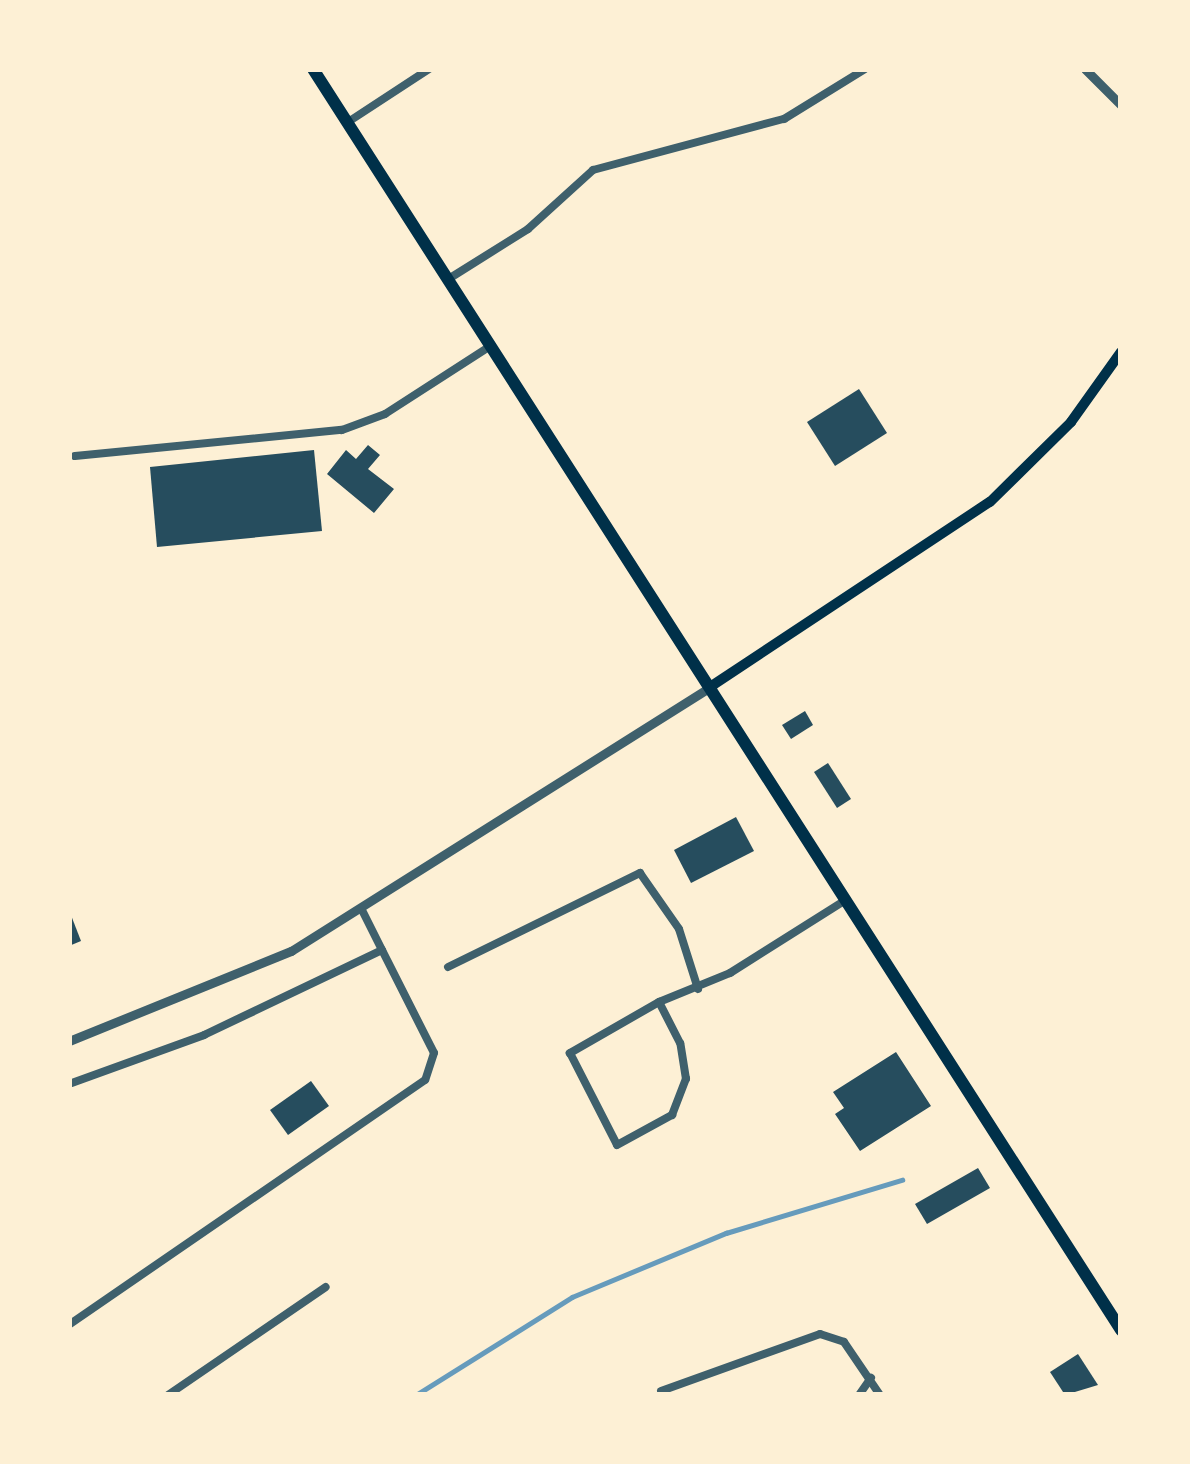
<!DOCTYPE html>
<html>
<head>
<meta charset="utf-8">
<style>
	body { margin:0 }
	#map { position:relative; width:1190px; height:1464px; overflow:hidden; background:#fdf0d5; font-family:Inter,sans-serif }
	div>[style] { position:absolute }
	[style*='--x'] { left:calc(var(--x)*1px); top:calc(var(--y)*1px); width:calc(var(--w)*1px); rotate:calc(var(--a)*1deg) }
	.stream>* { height:4.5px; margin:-2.25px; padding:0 2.25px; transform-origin:2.25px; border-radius:2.25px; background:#669bbc }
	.building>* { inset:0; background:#264d5e }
	.minor>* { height:8px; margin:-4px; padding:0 4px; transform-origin:4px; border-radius:4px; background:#3f606c }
	.tertiary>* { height:9px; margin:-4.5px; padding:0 4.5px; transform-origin:4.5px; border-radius:4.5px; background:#3f606c }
	.secondary>* { height:10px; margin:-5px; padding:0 5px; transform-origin:5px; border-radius:5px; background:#003049 }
	.primary>* { height:12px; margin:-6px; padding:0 6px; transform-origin:6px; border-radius:6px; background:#003049 }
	span { translate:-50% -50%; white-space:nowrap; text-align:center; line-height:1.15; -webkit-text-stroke:9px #fdf0d5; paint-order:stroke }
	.frame { position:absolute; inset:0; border:72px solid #fdf0d5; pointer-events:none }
</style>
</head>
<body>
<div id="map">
	<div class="stream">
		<div style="--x:416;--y:1395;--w:184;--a:-32.1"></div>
		<div style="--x:572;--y:1297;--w:167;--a:-22.6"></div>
		<div style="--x:726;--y:1233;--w:184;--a:-16.8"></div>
	</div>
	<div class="building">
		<div style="clip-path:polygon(859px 389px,887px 433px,835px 466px,807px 422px)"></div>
		<div style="clip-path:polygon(368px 445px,380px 455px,368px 469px,394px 489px,374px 513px,327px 474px,346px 450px,356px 459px)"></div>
		<div style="clip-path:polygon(314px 450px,322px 531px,157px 547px,150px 467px)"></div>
		<div style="clip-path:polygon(805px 711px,813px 725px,791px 739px,782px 725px)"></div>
		<div style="clip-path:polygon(828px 763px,851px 799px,837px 808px,814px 772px)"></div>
		<div style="clip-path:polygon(736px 817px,754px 851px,691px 883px,674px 850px)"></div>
		<div style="clip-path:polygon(69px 910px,81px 941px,69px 946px)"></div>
		<div style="clip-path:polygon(896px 1052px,931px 1106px,860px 1151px,835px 1114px,844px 1108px,833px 1092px)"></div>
		<div style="clip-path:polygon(311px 1081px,329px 1106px,288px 1135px,270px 1110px)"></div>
		<div style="clip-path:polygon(978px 1168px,990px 1188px,927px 1224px,915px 1204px)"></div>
		<div style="clip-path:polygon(1078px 1354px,1098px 1385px,1065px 1395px,1050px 1372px)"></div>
	</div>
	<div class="minor">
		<div style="--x:348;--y:122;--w:97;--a:-33.2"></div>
		<div style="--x:450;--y:278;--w:92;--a:-32.1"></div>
		<div style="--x:528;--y:229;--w:88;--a:-42.2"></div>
		<div style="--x:593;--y:170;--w:198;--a:-15"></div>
		<div style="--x:784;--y:119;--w:95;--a:-31.7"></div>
		<div style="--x:75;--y:456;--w:268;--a:-5.6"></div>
		<div style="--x:342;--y:430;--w:46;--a:-20.4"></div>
		<div style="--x:385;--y:414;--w:127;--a:-32.8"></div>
		<div style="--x:362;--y:910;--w:45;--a:63.4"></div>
		<div style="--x:448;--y:967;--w:214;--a:-26.1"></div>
		<div style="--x:640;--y:873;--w:68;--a:55.1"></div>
		<div style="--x:679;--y:929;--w:63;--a:72.4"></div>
		<div style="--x:659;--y:1002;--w:103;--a:150.2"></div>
		<div style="--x:570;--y:1053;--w:103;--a:62.9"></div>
		<div style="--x:617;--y:1145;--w:63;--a:-28.6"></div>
		<div style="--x:672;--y:1115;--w:39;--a:-69"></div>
		<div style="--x:686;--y:1079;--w:36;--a:-99"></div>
		<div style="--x:680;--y:1043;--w:46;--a:-117.1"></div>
		<div style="--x:659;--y:1002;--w:77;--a:-22.2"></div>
		<div style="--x:730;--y:973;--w:138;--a:-32.3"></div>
		<div style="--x:69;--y:1084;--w:144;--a:-19.9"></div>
		<div style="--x:204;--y:1035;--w:197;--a:-25.5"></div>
		<div style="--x:382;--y:950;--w:115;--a:63.2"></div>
		<div style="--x:434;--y:1053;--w:28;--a:108"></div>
		<div style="--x:425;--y:1080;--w:432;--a:145.5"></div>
		<div style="--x:661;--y:1391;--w:169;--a:-19.7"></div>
		<div style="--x:820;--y:1334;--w:25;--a:18"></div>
		<div style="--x:844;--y:1342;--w:64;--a:55.8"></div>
		<div style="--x:168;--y:1395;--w:191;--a:-34.4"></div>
		<div style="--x:859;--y:1395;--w:21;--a:-55"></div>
	</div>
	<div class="tertiary">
		<div style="--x:1085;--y:69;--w:51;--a:45"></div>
		<div style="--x:69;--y:1041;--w:240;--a:-22.1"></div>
		<div style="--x:291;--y:951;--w:499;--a:-32.2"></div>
	</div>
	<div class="secondary">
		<div style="--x:713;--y:685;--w:332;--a:-33.5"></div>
		<div style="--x:990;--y:502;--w:114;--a:-44.6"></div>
		<div style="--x:1071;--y:422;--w:86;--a:-54.5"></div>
	</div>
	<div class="primary">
		<div style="--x:313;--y:69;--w:1498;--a:57.35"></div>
	</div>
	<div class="frame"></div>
</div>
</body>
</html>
